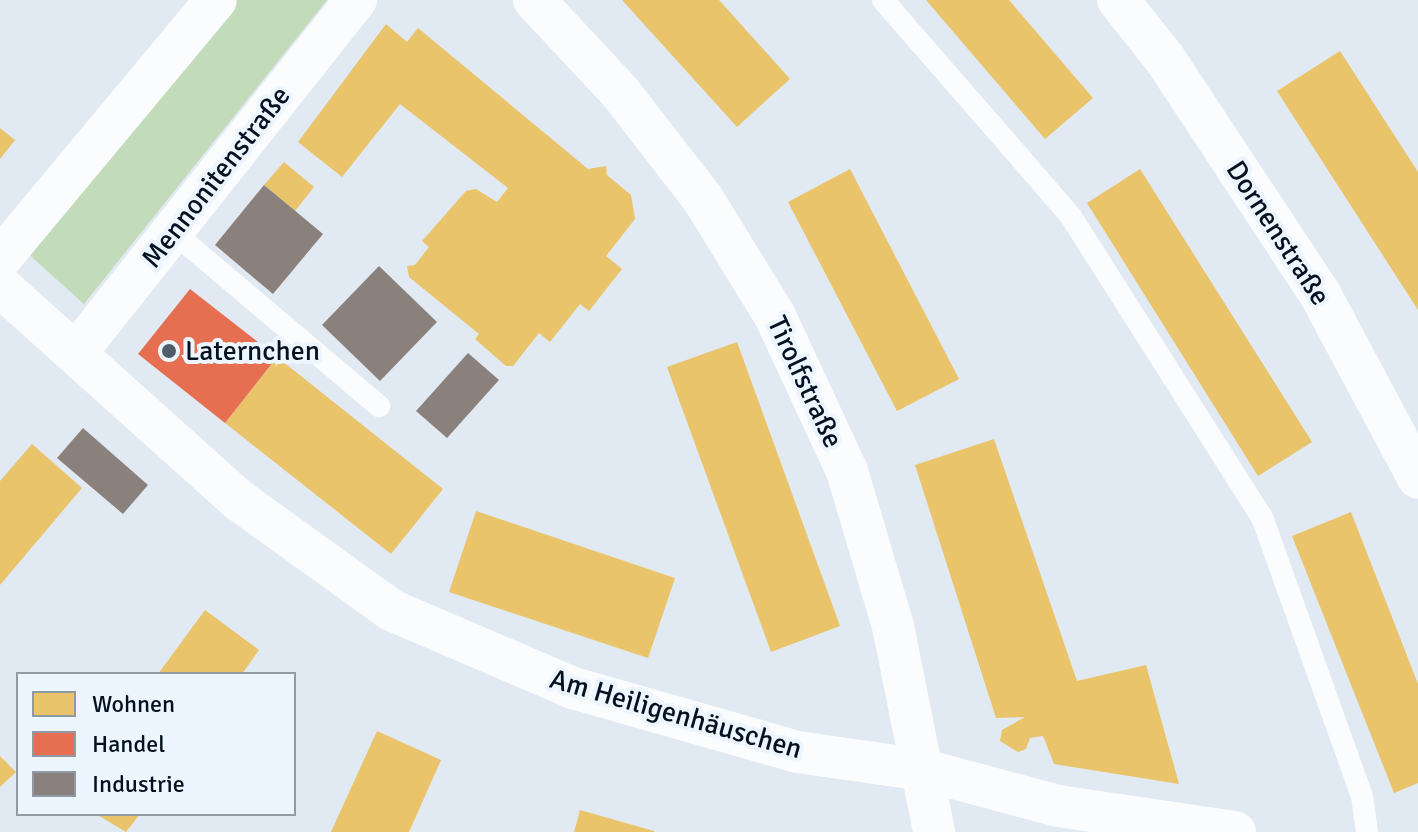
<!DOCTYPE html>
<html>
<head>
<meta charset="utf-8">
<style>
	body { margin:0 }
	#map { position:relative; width:1418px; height:832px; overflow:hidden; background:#e1e9f2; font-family:Signika,sans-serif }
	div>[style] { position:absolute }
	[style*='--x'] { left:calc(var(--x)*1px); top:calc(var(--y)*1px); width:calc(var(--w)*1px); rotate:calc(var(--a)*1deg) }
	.green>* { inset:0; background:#c2dbba }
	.homes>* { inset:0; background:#e9c46a }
	.shops>* { inset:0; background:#e76f51 }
	.industry>* { inset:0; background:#8a817c }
	.lane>* { height:22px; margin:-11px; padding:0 11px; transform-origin:11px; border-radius:11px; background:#fafcfd }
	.street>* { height:42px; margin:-21px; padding:0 21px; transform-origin:21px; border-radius:21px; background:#fafcfd }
	.dots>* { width:22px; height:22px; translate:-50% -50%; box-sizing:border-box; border:4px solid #edf5fe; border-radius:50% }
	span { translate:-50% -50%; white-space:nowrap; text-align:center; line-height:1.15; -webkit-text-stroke:8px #edf5fe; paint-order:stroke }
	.street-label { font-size:28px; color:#041120 }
	.poi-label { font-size:28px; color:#041120 }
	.left { translate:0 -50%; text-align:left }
	.legend { position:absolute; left:16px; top:672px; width:280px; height:144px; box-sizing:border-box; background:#edf5fe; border:2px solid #909aa5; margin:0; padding:10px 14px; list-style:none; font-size:24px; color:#041120 }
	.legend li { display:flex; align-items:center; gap:16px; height:40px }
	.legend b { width:40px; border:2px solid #909aa5 }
</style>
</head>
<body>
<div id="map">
	<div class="green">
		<div style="clip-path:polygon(237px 0,327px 0,84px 304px,26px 252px)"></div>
	</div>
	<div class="homes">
		<div style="clip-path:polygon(622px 0,719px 0,790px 79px,737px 127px)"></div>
		<div style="clip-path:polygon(926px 0,1009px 0,1093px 98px,1045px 139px)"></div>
		<div style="clip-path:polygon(386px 24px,407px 42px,418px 28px,588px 169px,606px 166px,607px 175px,631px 195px,635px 219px,606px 256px,622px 269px,589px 311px,580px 304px,550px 342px,539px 333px,513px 366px,506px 366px,475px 339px,479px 334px,409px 277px,407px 266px,415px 265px,429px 247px,422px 241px,466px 191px,476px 189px,497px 202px,508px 188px,400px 104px,342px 177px,298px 142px)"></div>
		<div style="clip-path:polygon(1340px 51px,1418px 172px,1418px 310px,1277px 91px)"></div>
		<div style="clip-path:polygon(0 128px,15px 140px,0 159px)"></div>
		<div style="clip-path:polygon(284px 162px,314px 187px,295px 211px,264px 185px)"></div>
		<div style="clip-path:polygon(850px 169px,959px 379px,897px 411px,788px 202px)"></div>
		<div style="clip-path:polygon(1140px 169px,1312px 442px,1258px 476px,1087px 203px)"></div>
		<div style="clip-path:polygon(737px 342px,840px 626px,771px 652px,667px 367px)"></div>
		<div style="clip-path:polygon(277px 357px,443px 489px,391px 554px,225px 423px)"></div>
		<div style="clip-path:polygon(994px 439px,1077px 681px,1146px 665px,1179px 784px,1054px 764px,1043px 736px,1030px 738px,1026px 749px,1018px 752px,1000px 741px,1002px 730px,1025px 717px,996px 718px,915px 465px)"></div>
		<div style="clip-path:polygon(32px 444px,82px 488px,0 585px,0 481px)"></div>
		<div style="clip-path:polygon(476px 511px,675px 578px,648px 658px,449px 592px)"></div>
		<div style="clip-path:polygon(1351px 512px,1418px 684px,1418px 783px,1394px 793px,1292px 536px)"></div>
		<div style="clip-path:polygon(205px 610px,259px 650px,242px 674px,158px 674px)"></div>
		<div style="clip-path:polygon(377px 731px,441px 760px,409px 832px,331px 832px)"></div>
		<div style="clip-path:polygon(0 756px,16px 772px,0 787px)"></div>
		<div style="clip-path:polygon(580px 810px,654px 831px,654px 832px,574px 832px)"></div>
		<div style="clip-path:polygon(96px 814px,140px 814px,126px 832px)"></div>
	</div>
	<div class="shops">
		<div style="clip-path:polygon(190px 289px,277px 357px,225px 423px,138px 354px)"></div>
	</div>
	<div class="industry">
		<div style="clip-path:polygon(264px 185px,323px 234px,273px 294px,215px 245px)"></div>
		<div style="clip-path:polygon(379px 266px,437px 322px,380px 381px,322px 325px)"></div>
		<div style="clip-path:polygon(468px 353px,499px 380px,447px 438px,416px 411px)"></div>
		<div style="clip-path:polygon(83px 428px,148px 485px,123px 514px,57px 458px)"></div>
	</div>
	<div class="lane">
		<div style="--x:883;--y:0;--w:285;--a:49"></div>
		<div style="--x:1070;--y:215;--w:358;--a:57.6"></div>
		<div style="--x:1262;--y:517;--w:296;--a:70.3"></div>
		<div style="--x:1362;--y:796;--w:36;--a:82"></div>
		<div style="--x:173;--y:232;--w:270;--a:40.2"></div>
	</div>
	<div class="street">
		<div style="--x:534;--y:0;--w:126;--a:46.9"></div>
		<div style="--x:620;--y:92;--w:135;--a:52.2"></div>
		<div style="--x:703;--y:199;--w:137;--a:58.4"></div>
		<div style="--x:775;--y:316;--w:171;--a:65.1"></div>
		<div style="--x:847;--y:471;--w:162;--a:73.5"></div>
		<div style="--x:893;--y:626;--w:210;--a:78.7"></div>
		<div style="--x:1118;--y:0;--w:75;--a:51.5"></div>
		<div style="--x:1165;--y:59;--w:284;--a:56.6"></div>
		<div style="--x:1321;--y:296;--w:206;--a:61.9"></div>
		<div style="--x:0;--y:259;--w:337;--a:-50.2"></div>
		<div style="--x:0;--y:286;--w:322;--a:41.9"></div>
		<div style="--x:240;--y:501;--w:186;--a:35.8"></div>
		<div style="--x:391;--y:610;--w:198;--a:23.2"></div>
		<div style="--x:573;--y:688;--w:233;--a:15.9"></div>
		<div style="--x:797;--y:752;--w:128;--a:8.1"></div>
		<div style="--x:924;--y:770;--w:139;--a:15"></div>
		<div style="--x:1058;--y:806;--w:179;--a:8.4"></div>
		<div style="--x:76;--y:353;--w:451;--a:-51.6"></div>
	</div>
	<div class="dots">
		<div style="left:169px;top:351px;background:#515d6a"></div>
	</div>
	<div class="street-label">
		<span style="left:216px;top:177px;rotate:-52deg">Mennonitenstraße</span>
		<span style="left:1278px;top:233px;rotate:57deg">Dornenstraße</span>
		<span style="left:805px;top:382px;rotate:65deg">Tirolfstraße</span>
		<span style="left:676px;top:714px;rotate:16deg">Am Heiligenhäuschen</span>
	</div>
	<div class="poi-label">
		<span class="left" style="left:185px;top:351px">Laternchen</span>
	</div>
	<ul class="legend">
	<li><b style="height:22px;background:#e9c46a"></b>Wohnen</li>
	<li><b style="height:22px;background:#e76f51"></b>Handel</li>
	<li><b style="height:22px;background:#8a817c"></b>Industrie</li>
	</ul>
</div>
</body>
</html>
